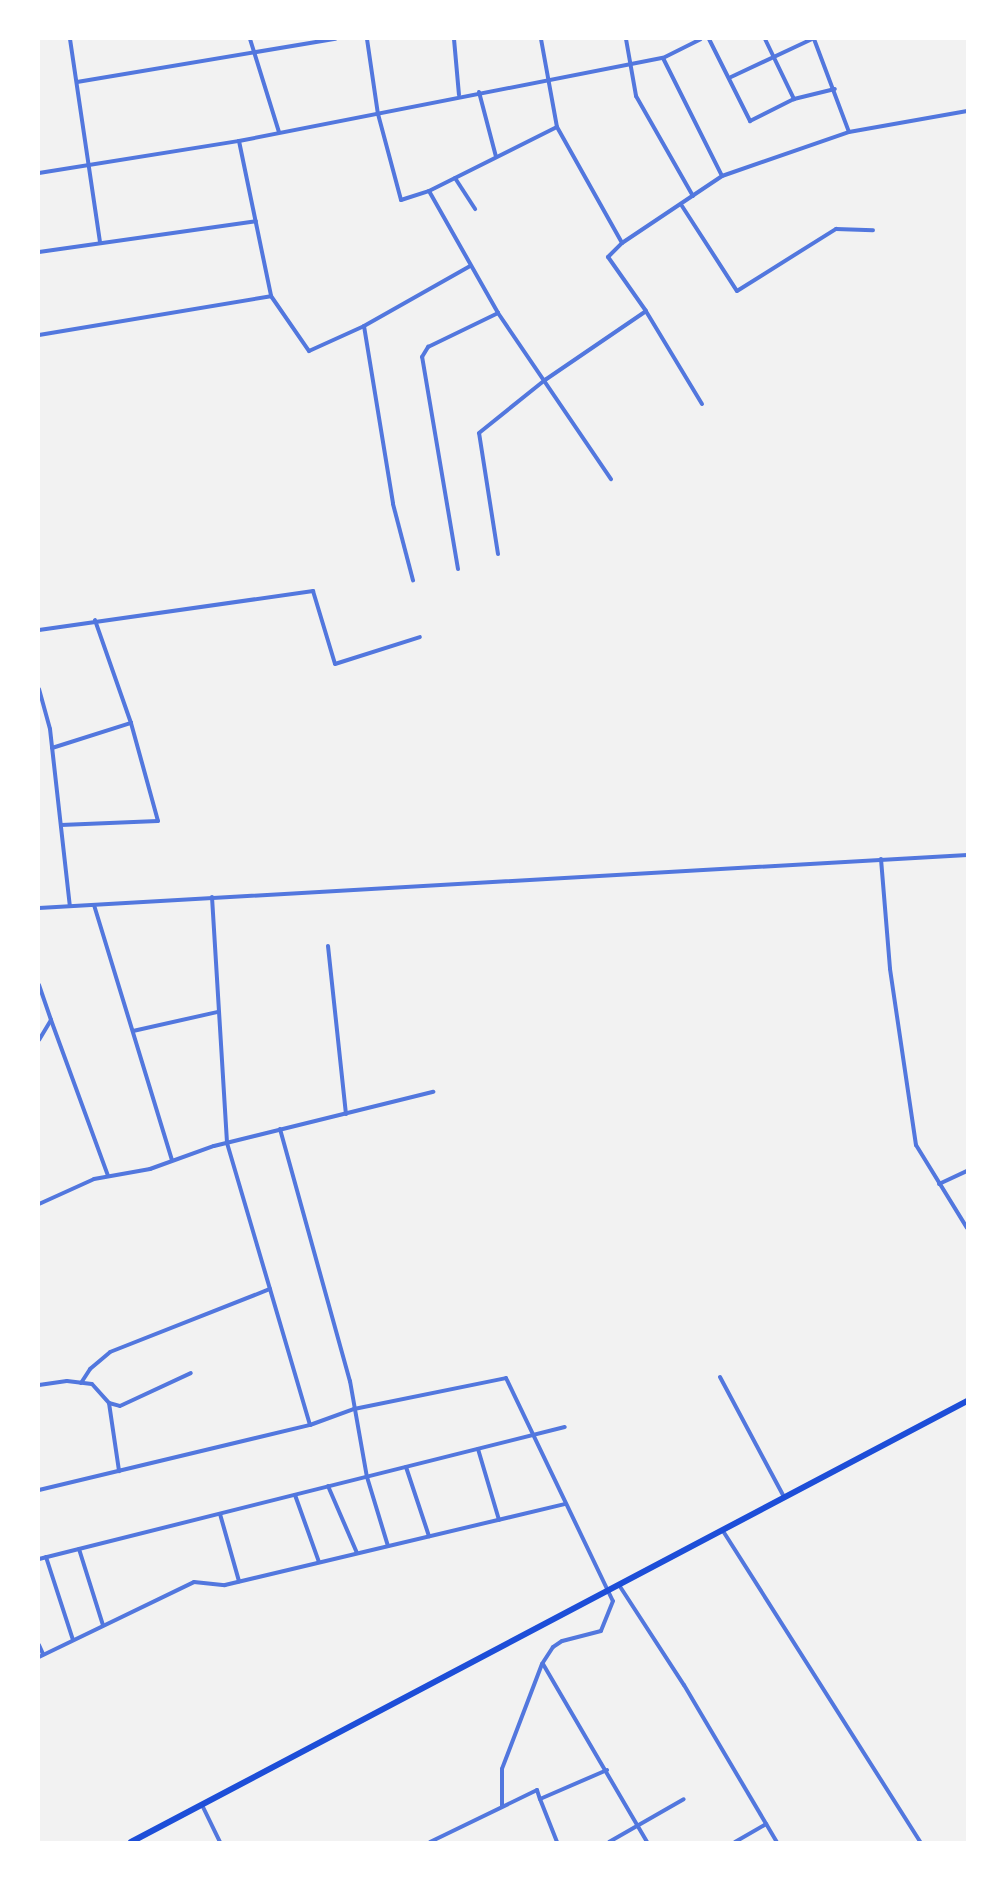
<!DOCTYPE html>
<html>
<head>
<meta charset="utf-8">
<style>
	body { margin:0 }
	#map { position:relative; width:1006px; height:1881px; overflow:hidden; background:#f2f2f2; font-family:"Golos Text",sans-serif }
	div>[style] { position:absolute }
	[style*='--x'] { left:calc(var(--x)*1px); top:calc(var(--y)*1px); width:calc(var(--w)*1px); rotate:calc(var(--a)*1deg) }
	.minor>* { height:4px; margin:-2px; padding:0 2px; transform-origin:2px; border-radius:2px; background:#5277de }
	.trunk>* { height:6px; margin:-3px; padding:0 3px; transform-origin:3px; border-radius:3px; background:#1d4ed8 }
	span { translate:-50% -50%; white-space:nowrap; text-align:center; line-height:1.15; -webkit-text-stroke:4.5px #fff; paint-order:stroke }
	.frame { position:absolute; inset:0; border:40px solid #fff; pointer-events:none }
</style>
</head>
<body>
<div id="map">
	<div class="minor">
		<div style="--x:70;--y:39;--w:206;--a:81.6"></div>
		<div style="--x:250;--y:39;--w:97;--a:72.7"></div>
		<div style="--x:367;--y:39;--w:76;--a:81.7"></div>
		<div style="--x:378;--y:114;--w:89;--a:75"></div>
		<div style="--x:401;--y:200;--w:29;--a:-18"></div>
		<div style="--x:429;--y:191;--w:143;--a:-26.6"></div>
		<div style="--x:454;--y:39;--w:56;--a:84.9"></div>
		<div style="--x:541;--y:39;--w:89;--a:79.7"></div>
		<div style="--x:557;--y:127;--w:133;--a:60.7"></div>
		<div style="--x:626;--y:39;--w:58;--a:80"></div>
		<div style="--x:636;--y:96;--w:115;--a:60.3"></div>
		<div style="--x:709;--y:39;--w:92;--a:63.4"></div>
		<div style="--x:750;--y:121;--w:49;--a:-26.6"></div>
		<div style="--x:794;--y:99;--w:42;--a:-13.7"></div>
		<div style="--x:765;--y:39;--w:67;--a:64.2"></div>
		<div style="--x:814;--y:39;--w:99;--a:69.4"></div>
		<div style="--x:663;--y:58;--w:132;--a:63.4"></div>
		<div style="--x:731;--y:77;--w:89;--a:-25.1"></div>
		<div style="--x:77;--y:82;--w:262;--a:-9.5"></div>
		<div style="--x:479;--y:92;--w:67;--a:75.3"></div>
		<div style="--x:239;--y:141;--w:158;--a:78.3"></div>
		<div style="--x:39;--y:173;--w:203;--a:-9.1"></div>
		<div style="--x:239;--y:141;--w:432;--a:-11.1"></div>
		<div style="--x:663;--y:58;--w:42;--a:-26.6"></div>
		<div style="--x:455;--y:178;--w:37;--a:57"></div>
		<div style="--x:429;--y:191;--w:140;--a:60.5"></div>
		<div style="--x:498;--y:313;--w:201;--a:55.8"></div>
		<div style="--x:682;--y:206;--w:101;--a:57.1"></div>
		<div style="--x:737;--y:291;--w:117;--a:-32.1"></div>
		<div style="--x:836;--y:229;--w:37;--a:2"></div>
		<div style="--x:39;--y:252;--w:219;--a:-8.1"></div>
		<div style="--x:364;--y:326;--w:180;--a:80.7"></div>
		<div style="--x:393;--y:504;--w:79;--a:75.3"></div>
		<div style="--x:39;--y:335;--w:235;--a:-9.5"></div>
		<div style="--x:271;--y:296;--w:67;--a:55.4"></div>
		<div style="--x:309;--y:351;--w:60;--a:-24.4"></div>
		<div style="--x:364;--y:326;--w:122;--a:-29.5"></div>
		<div style="--x:702;--y:404;--w:109;--a:-121.1"></div>
		<div style="--x:646;--y:311;--w:66;--a:-125.1"></div>
		<div style="--x:608;--y:257;--w:20;--a:-45"></div>
		<div style="--x:622;--y:243;--w:120;--a:-33.8"></div>
		<div style="--x:722;--y:176;--w:134;--a:-19.1"></div>
		<div style="--x:849;--y:132;--w:120;--a:-10.1"></div>
		<div style="--x:498;--y:554;--w:122;--a:-98.9"></div>
		<div style="--x:479;--y:433;--w:85;--a:-38.8"></div>
		<div style="--x:545;--y:380;--w:122;--a:-34.3"></div>
		<div style="--x:458;--y:569;--w:215;--a:-99.6"></div>
		<div style="--x:422;--y:357;--w:12;--a:-59"></div>
		<div style="--x:428;--y:347;--w:78;--a:-25.9"></div>
		<div style="--x:39;--y:630;--w:277;--a:-8.1"></div>
		<div style="--x:313;--y:591;--w:76;--a:73.2"></div>
		<div style="--x:335;--y:664;--w:89;--a:-17.6"></div>
		<div style="--x:39;--y:689;--w:41;--a:74.6"></div>
		<div style="--x:50;--y:729;--w:178;--a:83.6"></div>
		<div style="--x:52;--y:748;--w:83;--a:-17.6"></div>
		<div style="--x:61;--y:825;--w:97;--a:-2.4"></div>
		<div style="--x:158;--y:821;--w:102;--a:-105.4"></div>
		<div style="--x:131;--y:723;--w:109;--a:-109.3"></div>
		<div style="--x:881;--y:859;--w:110;--a:85.3"></div>
		<div style="--x:890;--y:969;--w:178;--a:81.6"></div>
		<div style="--x:916;--y:1145;--w:97;--a:58.4"></div>
		<div style="--x:212;--y:897;--w:246;--a:86.5"></div>
		<div style="--x:227;--y:1143;--w:294;--a:73.6"></div>
		<div style="--x:94;--y:905;--w:267;--a:73"></div>
		<div style="--x:39;--y:908;--w:930;--a:-3.27"></div>
		<div style="--x:328;--y:946;--w:169;--a:83.9"></div>
		<div style="--x:39;--y:985;--w:37;--a:71"></div>
		<div style="--x:51;--y:1020;--w:23;--a:121"></div>
		<div style="--x:51;--y:1020;--w:166;--a:69.9"></div>
		<div style="--x:133;--y:1031;--w:86;--a:-12.7"></div>
		<div style="--x:280;--y:1129;--w:262;--a:74.5"></div>
		<div style="--x:350;--y:1381;--w:97;--a:80"></div>
		<div style="--x:367;--y:1477;--w:72;--a:73.1"></div>
		<div style="--x:939;--y:1184;--w:31;--a:-25"></div>
		<div style="--x:39;--y:1204;--w:60;--a:-24.4"></div>
		<div style="--x:94;--y:1179;--w:57;--a:-10.1"></div>
		<div style="--x:150;--y:1169;--w:68;--a:-19.8"></div>
		<div style="--x:214;--y:1146;--w:226;--a:-13.9"></div>
		<div style="--x:720;--y:1377;--w:136;--a:61.9"></div>
		<div style="--x:81;--y:1383;--w:17;--a:-57"></div>
		<div style="--x:90;--y:1369;--w:26;--a:-40"></div>
		<div style="--x:110;--y:1352;--w:172;--a:-21.5"></div>
		<div style="--x:39;--y:1385;--w:28;--a:-8"></div>
		<div style="--x:67;--y:1381;--w:25;--a:7"></div>
		<div style="--x:92;--y:1384;--w:25;--a:48"></div>
		<div style="--x:109;--y:1403;--w:11;--a:15"></div>
		<div style="--x:120;--y:1406;--w:78;--a:-24.9"></div>
		<div style="--x:109;--y:1403;--w:69;--a:81.6"></div>
		<div style="--x:478;--y:1449;--w:74;--a:73.5"></div>
		<div style="--x:406;--y:1467;--w:73;--a:71.6"></div>
		<div style="--x:328;--y:1486;--w:73;--a:66.6"></div>
		<div style="--x:39;--y:1490;--w:279;--a:-13.5"></div>
		<div style="--x:310;--y:1425;--w:47;--a:-20"></div>
		<div style="--x:354;--y:1409;--w:155;--a:-11.5"></div>
		<div style="--x:506;--y:1378;--w:247;--a:64.4"></div>
		<div style="--x:613;--y:1601;--w:32;--a:112"></div>
		<div style="--x:601;--y:1631;--w:40;--a:165.6"></div>
		<div style="--x:562;--y:1641;--w:11;--a:146"></div>
		<div style="--x:553;--y:1647;--w:20;--a:123"></div>
		<div style="--x:542;--y:1664;--w:112;--a:110.9"></div>
		<div style="--x:502;--y:1769;--w:37;--a:90"></div>
		<div style="--x:295;--y:1495;--w:71;--a:70.3"></div>
		<div style="--x:220;--y:1514;--w:70;--a:74.2"></div>
		<div style="--x:723;--y:1531;--w:368;--a:57.6"></div>
		<div style="--x:79;--y:1549;--w:80;--a:72.5"></div>
		<div style="--x:46;--y:1557;--w:87;--a:72"></div>
		<div style="--x:39;--y:1559;--w:542;--a:-14.09"></div>
		<div style="--x:619;--y:1585;--w:119;--a:57"></div>
		<div style="--x:684;--y:1685;--w:182;--a:59.4"></div>
		<div style="--x:39;--y:1645;--w:10;--a:66"></div>
		<div style="--x:39;--y:1657;--w:172;--a:-25.8"></div>
		<div style="--x:194;--y:1582;--w:31;--a:6"></div>
		<div style="--x:225;--y:1585;--w:349;--a:-13.4"></div>
		<div style="--x:543;--y:1664;--w:206;--a:59.7"></div>
		<div style="--x:540;--y:1799;--w:46;--a:68.4"></div>
		<div style="--x:202;--y:1805;--w:41;--a:64.1"></div>
		<div style="--x:430;--y:1842;--w:119;--a:-25.9"></div>
		<div style="--x:537;--y:1790;--w:9;--a:72"></div>
		<div style="--x:540;--y:1799;--w:73;--a:-23.4"></div>
		<div style="--x:609;--y:1842;--w:86;--a:-29.8"></div>
		<div style="--x:735;--y:1842;--w:36;--a:-30"></div>
	</div>
	<div class="trunk">
		<div style="--x:131;--y:1842;--w:945;--a:-27.81"></div>
	</div>
	<div class="frame"></div>
</div>
</body>
</html>
